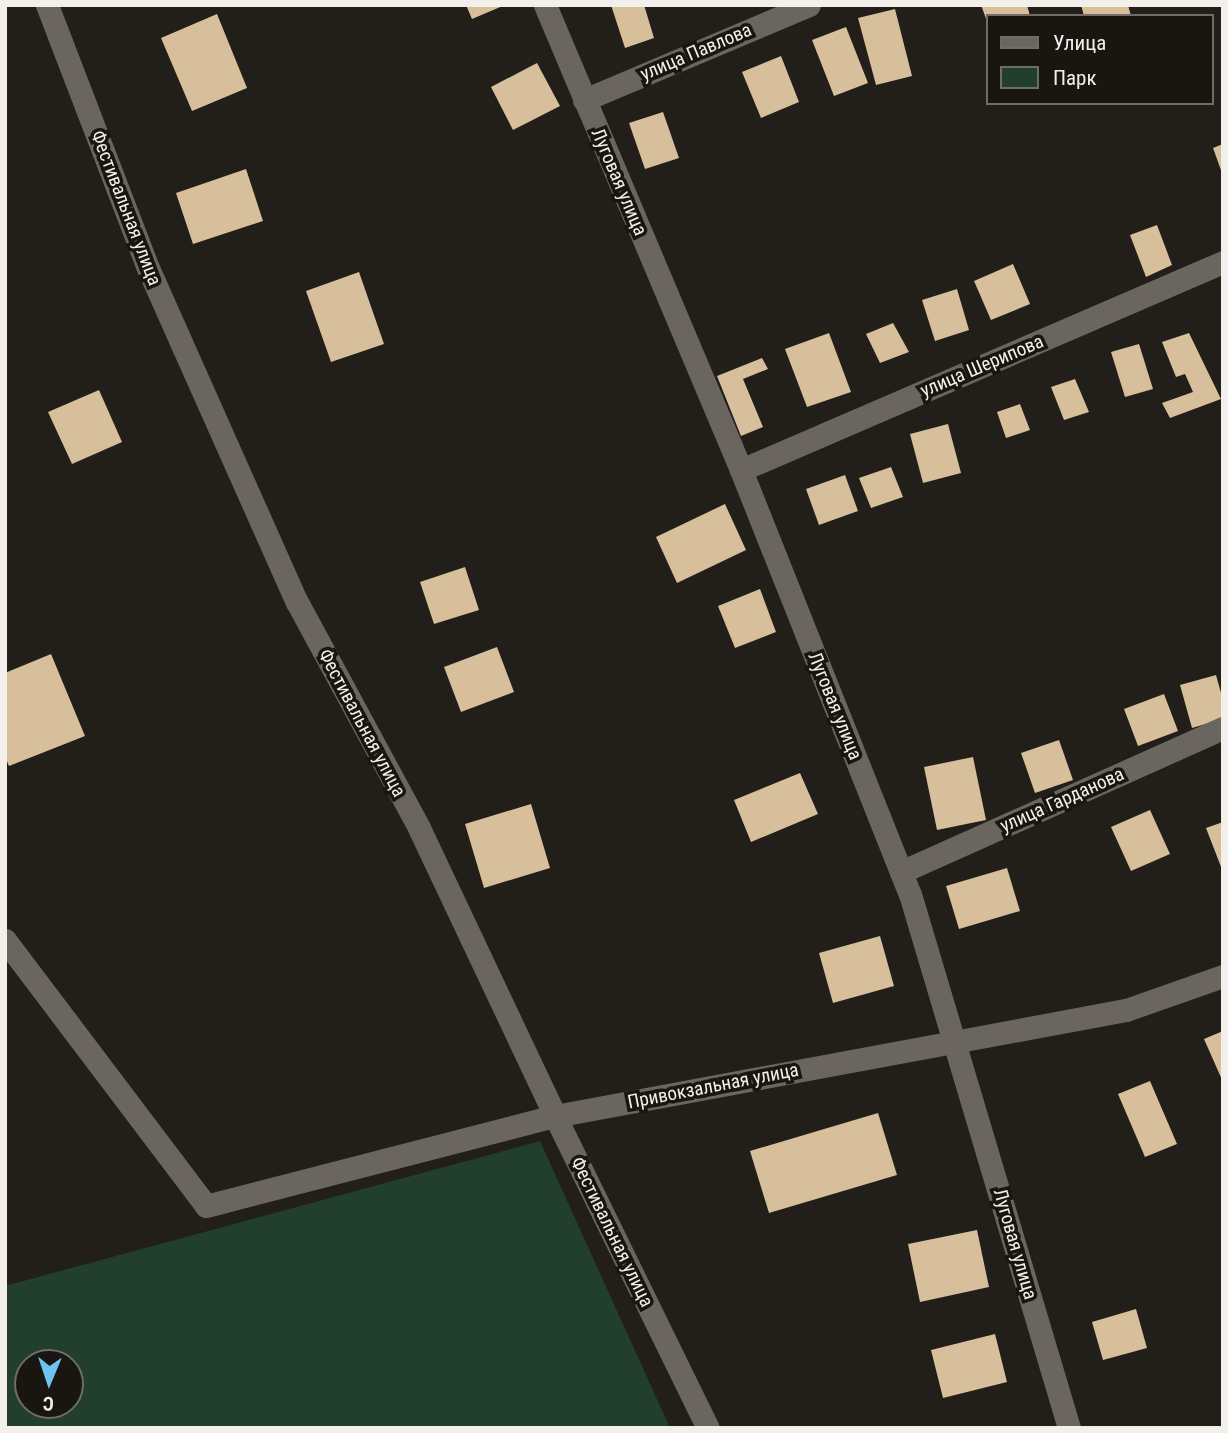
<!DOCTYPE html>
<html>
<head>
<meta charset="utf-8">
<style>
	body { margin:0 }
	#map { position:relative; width:1228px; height:1433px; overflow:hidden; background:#221e19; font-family:"Roboto Condensed",sans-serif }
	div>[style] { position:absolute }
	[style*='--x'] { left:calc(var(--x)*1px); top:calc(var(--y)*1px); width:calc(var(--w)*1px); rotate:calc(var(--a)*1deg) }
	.green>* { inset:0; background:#213f2c }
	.building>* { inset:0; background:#d7bf9b }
	.street>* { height:23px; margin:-11.5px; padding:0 11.5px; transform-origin:11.5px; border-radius:11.5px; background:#6a655f }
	span { translate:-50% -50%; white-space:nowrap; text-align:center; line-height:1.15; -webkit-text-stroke:7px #191510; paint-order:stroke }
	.street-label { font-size:19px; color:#f3f0ec }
	.frame { position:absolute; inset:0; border:7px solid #f3f0ec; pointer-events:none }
	.legend { position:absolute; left:986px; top:14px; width:228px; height:91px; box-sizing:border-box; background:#191510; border:2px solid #706d68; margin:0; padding:9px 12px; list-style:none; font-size:21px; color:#f3f0ec }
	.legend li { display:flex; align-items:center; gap:14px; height:35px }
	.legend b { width:35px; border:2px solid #706d68 }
	.north { position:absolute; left:14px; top:1349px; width:70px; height:70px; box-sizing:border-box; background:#191510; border:2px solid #706d68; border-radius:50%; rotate:182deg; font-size:19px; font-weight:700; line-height:28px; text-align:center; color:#f3f0ec }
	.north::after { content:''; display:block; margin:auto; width:24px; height:32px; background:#6cc3f2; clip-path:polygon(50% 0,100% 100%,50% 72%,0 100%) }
</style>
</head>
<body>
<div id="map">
	<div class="green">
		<div style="clip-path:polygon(evenodd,540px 1141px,670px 1428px,5px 1428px,5px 1286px,540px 1141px,28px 1363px,70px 1363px,70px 1405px,28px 1405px,28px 1363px)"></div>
	</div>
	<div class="building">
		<div style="clip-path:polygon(466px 5px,505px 5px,472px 19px)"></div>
		<div style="clip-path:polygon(611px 5px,644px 5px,654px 38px,625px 48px)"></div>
		<div style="clip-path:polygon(981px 5px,1027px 5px,1030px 16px,988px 16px,988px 24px)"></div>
		<div style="clip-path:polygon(1081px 5px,1128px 5px,1131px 16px,1084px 16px)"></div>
		<div style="clip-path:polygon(895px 9px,912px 76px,876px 85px,858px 18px)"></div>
		<div style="clip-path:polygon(217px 14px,247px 88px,192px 111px,161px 38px)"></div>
		<div style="clip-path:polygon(846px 27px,868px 83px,834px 96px,812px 40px)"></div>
		<div style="clip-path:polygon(781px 56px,799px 102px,761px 118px,742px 72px)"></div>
		<div style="clip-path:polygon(537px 63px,560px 106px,513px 130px,491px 87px)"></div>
		<div style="clip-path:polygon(663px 112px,679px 158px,645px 169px,629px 123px)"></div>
		<div style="clip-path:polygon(1223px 144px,1223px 173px,1222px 173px,1213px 148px)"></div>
		<div style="clip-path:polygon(246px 169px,263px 221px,193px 244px,176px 193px)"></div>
		<div style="clip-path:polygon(1157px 225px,1172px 265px,1146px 277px,1130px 235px)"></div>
		<div style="clip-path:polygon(1013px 264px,1030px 304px,991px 320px,974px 281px)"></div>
		<div style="clip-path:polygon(359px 272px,384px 344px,331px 362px,306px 291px)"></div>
		<div style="clip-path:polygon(957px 289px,969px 330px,935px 341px,922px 300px)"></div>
		<div style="clip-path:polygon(893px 323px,909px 352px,880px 363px,866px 334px)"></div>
		<div style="clip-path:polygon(829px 333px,851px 392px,807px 407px,785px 349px)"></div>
		<div style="clip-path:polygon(1189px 333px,1221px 399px,1170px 418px,1162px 403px,1193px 392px,1185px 374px,1176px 377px,1162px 342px)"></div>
		<div style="clip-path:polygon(1139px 344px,1153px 389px,1125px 397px,1111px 352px)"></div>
		<div style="clip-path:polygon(762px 358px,768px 369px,743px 379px,763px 427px,741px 436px,717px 376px)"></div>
		<div style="clip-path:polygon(1075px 379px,1089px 412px,1064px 420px,1051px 387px)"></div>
		<div style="clip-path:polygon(99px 390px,122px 442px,72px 464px,48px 412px)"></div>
		<div style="clip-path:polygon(1020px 404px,1030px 430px,1006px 438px,997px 412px)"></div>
		<div style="clip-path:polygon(948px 424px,961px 473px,923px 483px,910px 434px)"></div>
		<div style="clip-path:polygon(891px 467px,903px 497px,871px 508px,859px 478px)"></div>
		<div style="clip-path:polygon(845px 475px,858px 511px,819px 525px,806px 489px)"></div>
		<div style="clip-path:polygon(725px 504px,746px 550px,677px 583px,656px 537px)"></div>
		<div style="clip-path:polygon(465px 567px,479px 610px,434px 624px,420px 582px)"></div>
		<div style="clip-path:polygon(760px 589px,776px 632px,735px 648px,718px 606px)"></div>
		<div style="clip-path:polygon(497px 647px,514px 692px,461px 712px,444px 667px)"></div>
		<div style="clip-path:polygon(51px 654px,85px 736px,9px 766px,5px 757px,5px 673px)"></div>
		<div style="clip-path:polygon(1216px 675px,1223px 700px,1223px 719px,1192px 728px,1180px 685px)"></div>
		<div style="clip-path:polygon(1164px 694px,1178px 731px,1138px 746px,1124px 709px)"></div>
		<div style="clip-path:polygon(1059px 740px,1073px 780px,1035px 793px,1021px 753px)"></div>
		<div style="clip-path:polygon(973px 757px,986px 820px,937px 830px,924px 767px)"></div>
		<div style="clip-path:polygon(800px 773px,818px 814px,751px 842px,734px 800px)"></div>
		<div style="clip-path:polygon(531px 804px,550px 868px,484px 888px,465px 824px)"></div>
		<div style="clip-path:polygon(1150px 810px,1170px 854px,1131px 871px,1111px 827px)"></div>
		<div style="clip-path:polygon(1223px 822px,1223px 872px,1206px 828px)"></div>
		<div style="clip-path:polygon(1007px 868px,1020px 911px,959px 929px,946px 886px)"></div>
		<div style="clip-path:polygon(880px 936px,894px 986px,833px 1003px,819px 953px)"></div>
		<div style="clip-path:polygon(1223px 1031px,1223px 1082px,1204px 1039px)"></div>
		<div style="clip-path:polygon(1150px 1081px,1177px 1144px,1145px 1157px,1118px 1094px)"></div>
		<div style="clip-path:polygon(878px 1113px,897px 1175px,769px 1213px,750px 1151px)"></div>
		<div style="clip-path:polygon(977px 1230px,989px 1287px,920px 1302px,908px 1244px)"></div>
		<div style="clip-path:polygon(1136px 1309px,1147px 1348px,1103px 1360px,1092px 1322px)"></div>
		<div style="clip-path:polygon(995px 1334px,1007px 1382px,943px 1398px,931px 1350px)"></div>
	</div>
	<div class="street">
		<div style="--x:47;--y:5;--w:282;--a:69"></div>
		<div style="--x:148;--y:268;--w:366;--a:66"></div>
		<div style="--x:297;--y:602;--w:257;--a:61.6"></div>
		<div style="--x:419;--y:828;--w:318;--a:64.7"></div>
		<div style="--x:555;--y:1116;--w:347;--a:63.9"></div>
		<div style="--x:545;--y:5;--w:505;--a:67.14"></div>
		<div style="--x:741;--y:470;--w:456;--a:68.3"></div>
		<div style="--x:910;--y:894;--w:557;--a:73.42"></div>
		<div style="--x:584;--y:100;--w:244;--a:-22.9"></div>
		<div style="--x:741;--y:470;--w:525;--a:-23.34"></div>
		<div style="--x:901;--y:872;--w:353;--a:-24.1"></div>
		<div style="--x:5;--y:940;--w:333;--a:52.9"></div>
		<div style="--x:206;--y:1206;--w:360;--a:-14.5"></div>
		<div style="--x:555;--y:1116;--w:581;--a:-10.52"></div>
		<div style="--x:1126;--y:1010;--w:103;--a:-19.3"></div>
	</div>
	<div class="street-label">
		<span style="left:696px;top:52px;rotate:-23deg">улица Павлова</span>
		<span style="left:619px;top:182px;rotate:67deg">Луговая улица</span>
		<span style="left:126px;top:208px;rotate:69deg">Фестивальная улица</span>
		<span style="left:982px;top:366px;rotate:-23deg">улица Шерипова</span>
		<span style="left:835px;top:706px;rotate:68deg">Луговая улица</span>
		<span style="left:362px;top:723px;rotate:62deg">Фестивальная улица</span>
		<span style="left:1062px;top:800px;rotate:-24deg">улица Гарданова</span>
		<span style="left:713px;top:1086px;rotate:-11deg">Привокзальная улица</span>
		<span style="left:612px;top:1232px;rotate:64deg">Фестивальная улица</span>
		<span style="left:1015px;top:1244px;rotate:74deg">Луговая улица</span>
	</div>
	<div class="frame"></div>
	<ul class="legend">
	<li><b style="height:9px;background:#6a655f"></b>Улица</li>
	<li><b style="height:19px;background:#213f2c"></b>Парк</li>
	</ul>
	<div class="north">С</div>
</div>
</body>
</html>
